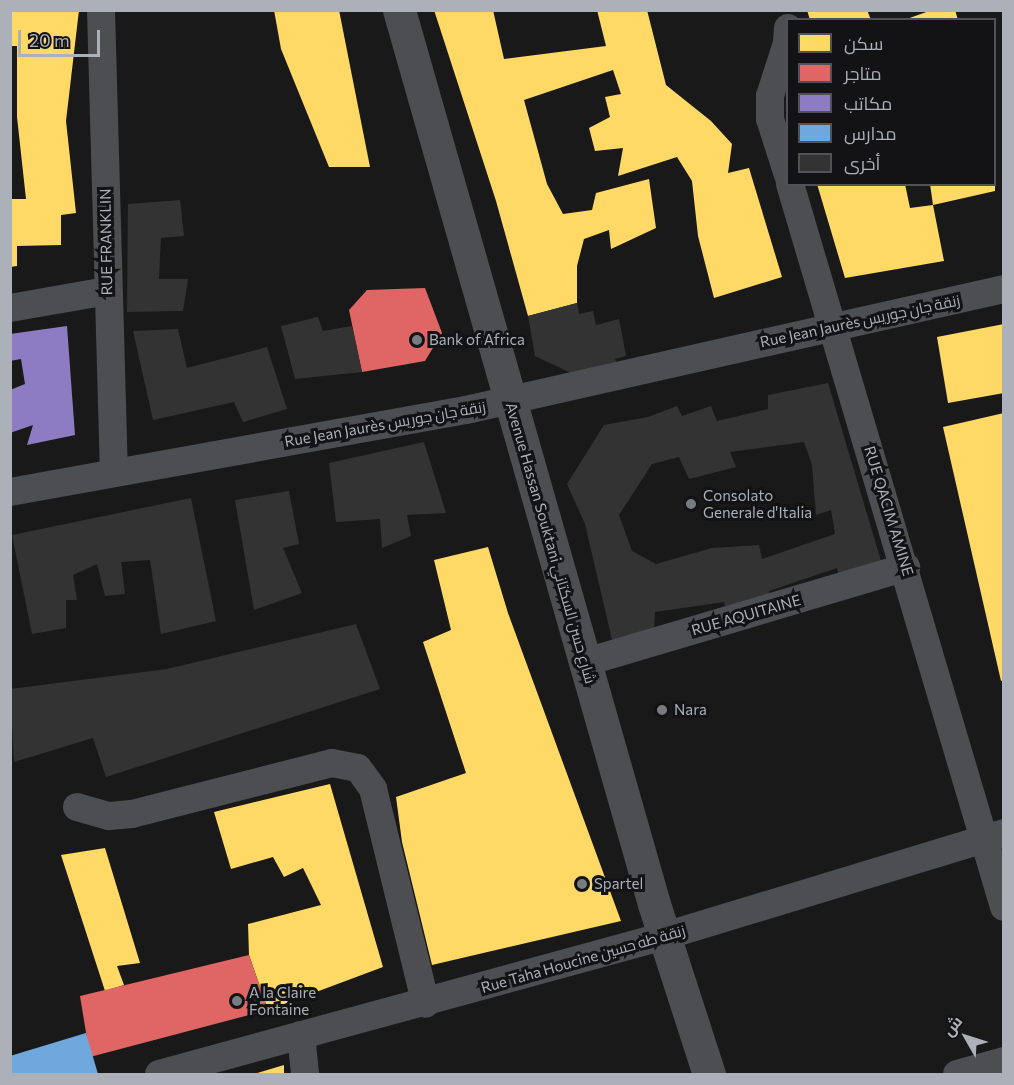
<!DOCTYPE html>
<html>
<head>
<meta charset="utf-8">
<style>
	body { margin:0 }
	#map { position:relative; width:1014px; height:1085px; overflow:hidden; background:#191919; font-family:Commissioner,Cairo,sans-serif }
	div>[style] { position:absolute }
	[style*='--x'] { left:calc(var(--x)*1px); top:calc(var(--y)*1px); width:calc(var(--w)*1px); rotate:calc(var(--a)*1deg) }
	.homes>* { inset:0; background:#ffd966 }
	.shops>* { inset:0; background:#e06666 }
	.offices>* { inset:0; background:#8e7cc3 }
	.schools>* { inset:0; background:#6fa8dc }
	.building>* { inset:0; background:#333334 }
	.minor>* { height:28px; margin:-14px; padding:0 14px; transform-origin:14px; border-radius:14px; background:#4d4e51 }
	.tertiary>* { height:33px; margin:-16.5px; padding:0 16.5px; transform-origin:16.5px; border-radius:16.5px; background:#4d4e51 }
	.dots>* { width:16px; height:16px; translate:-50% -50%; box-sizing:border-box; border:3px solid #131315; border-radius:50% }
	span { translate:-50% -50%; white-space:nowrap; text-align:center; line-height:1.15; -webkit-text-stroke:6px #131315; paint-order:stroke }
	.street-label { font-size:15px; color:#abb0b9 }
	.poi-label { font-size:15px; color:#abb0b9 }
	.left { translate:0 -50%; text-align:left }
	.frame { position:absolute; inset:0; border:12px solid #abb0b9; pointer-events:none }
	.legend { position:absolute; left:786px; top:18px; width:210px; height:168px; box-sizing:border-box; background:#131315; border:2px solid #505257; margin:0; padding:8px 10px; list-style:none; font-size:18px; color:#abb0b9 }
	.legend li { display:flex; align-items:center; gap:12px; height:30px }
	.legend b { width:30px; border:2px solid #505257 }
	.north { position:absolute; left:936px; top:1007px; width:60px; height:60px; -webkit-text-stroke:4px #131315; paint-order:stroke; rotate:309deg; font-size:16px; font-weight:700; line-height:24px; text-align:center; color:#abb0b9 }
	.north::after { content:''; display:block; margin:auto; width:21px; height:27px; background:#abb0b9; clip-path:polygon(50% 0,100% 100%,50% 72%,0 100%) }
	.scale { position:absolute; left:18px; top:30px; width:82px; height:27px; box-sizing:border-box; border:3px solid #abb0b9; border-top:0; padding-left:8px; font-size:18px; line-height:21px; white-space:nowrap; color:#abb0b9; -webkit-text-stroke:4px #131315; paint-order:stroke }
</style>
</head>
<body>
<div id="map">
	<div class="homes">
		<div style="clip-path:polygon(10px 10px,79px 10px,66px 121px,76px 213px,61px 215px,61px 245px,17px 246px,17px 266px,10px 267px,10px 199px,26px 199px,17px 117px,17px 46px,10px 46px)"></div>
		<div style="clip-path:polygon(274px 10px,339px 10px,370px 167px,329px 167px,281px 49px)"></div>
		<div style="clip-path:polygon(434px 10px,493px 10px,504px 59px,606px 46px,597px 10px,647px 10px,666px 85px,711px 121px,732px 144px,728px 173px,749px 168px,782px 277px,714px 298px,698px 236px,692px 181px,677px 157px,618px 176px,623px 148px,595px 151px,589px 128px,610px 117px,605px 97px,621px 94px,613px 70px,524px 100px,547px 184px,563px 214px,592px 210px,596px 193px,649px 179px,656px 228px,611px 249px,609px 230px,584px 239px,577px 266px,577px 303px,528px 316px,496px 201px)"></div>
		<div style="clip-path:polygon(807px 10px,867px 10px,871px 20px,810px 20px)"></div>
		<div style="clip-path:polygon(932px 10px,955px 10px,958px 20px,904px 20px)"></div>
		<div style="clip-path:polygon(817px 184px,905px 184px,910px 208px,933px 205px,930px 184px,995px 184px,995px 191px,933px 205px,944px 261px,845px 278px)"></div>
		<div style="clip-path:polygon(1004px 324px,1004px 393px,948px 403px,937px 337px)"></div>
		<div style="clip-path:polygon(1004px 413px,1004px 680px,1001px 681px,943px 427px)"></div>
		<div style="clip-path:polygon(488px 547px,508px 613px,621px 921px,432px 965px,402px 842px,396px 797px,466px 773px,423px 642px,451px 630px,434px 560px)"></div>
		<div style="clip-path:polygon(330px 784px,383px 967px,268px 1010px,249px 955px,248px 924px,321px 905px,303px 868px,284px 877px,273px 857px,231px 869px,214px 812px)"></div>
		<div style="clip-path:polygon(105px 848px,140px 963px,117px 966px,124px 985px,105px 991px,61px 855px)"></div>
		<div style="clip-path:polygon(284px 1065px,284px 1074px,254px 1074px)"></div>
	</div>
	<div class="shops">
		<div style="clip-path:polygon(425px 288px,442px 333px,425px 361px,362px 372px,349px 310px,367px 290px)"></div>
		<div style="clip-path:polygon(249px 955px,268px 1010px,90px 1057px,80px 996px)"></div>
	</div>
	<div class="offices">
		<div style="clip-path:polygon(67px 326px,75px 435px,27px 445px,33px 425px,10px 433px,10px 390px,25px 384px,21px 359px,10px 361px,10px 334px)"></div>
	</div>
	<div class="schools">
		<div style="clip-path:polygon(86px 1033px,98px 1074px,10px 1074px,10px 1056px)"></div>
	</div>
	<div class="building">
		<div style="clip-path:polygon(180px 200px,184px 236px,161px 238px,159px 279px,188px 279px,183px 311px,127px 312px,128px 204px)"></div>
		<div style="clip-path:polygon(577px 303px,579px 314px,593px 311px,596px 325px,619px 319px,626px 356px,615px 359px,617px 363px,571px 373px,535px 356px,528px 316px)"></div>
		<div style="clip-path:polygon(318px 317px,323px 331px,352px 326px,362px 372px,295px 379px,281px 326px)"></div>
		<div style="clip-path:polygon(178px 329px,187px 368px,267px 347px,287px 409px,243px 422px,234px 402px,153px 420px,133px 331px)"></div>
		<div style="clip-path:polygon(evenodd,828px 383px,884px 571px,840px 582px,837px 568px,769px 591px,771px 603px,728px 618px,724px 602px,655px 612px,654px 629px,613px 644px,585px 524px,567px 484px,604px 425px,648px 417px,677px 406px,682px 416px,711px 406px,717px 421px,768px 409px,768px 395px,828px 383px,804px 442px,812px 465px,816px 515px,831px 510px,835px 534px,762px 559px,759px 545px,712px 548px,656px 564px,632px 551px,619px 515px,652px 464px,679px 457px,689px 479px,736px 467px,730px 452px,804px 442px)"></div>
		<div style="clip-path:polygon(424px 442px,446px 513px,407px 515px,411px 536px,382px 548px,380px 519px,336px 522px,329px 463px)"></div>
		<div style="clip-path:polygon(289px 491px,299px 544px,283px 548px,302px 593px,254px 610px,235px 500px)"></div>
		<div style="clip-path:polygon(191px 498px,216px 621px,161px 634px,150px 560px,121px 562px,125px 594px,105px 596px,97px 564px,73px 575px,77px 600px,66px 600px,66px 628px,32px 634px,12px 535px)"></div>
		<div style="clip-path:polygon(356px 624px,380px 689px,106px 777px,93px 738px,14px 762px,10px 689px,167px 669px)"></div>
	</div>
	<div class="minor">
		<div style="--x:101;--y:10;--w:463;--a:88.4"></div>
		<div style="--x:788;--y:28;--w:15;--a:94"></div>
		<div style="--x:787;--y:43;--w:56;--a:107.8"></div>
		<div style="--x:770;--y:96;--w:23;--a:90"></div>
		<div style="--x:770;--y:119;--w:59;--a:72.2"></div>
		<div style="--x:790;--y:184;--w:754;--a:73.51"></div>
		<div style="--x:10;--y:308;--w:98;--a:-9.9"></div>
		<div style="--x:10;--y:492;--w:463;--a:-10.2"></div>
		<div style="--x:466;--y:410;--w:551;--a:-12.68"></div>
		<div style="--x:586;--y:662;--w:334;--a:-16.5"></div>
		<div style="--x:77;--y:807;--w:33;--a:16"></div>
		<div style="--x:109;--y:816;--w:23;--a:-5"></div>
		<div style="--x:132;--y:814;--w:206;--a:-14.3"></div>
		<div style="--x:332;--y:763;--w:26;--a:11"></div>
		<div style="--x:358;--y:768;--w:26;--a:54"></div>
		<div style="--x:373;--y:789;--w:221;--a:76.2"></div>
		<div style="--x:301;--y:1035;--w:39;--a:84"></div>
		<div style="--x:159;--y:1074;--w:524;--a:-15.26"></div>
		<div style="--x:665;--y:936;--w:354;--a:-16.9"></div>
		<div style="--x:957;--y:1074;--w:49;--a:-15.5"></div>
	</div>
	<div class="tertiary">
		<div style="--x:399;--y:10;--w:930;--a:74.08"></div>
		<div style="--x:654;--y:904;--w:179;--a:72.1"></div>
	</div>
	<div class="dots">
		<div style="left:417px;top:340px;background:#787b81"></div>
		<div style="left:691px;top:504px;background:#787b81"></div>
		<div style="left:662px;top:710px;background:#787b81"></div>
		<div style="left:582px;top:884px;background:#787b81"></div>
		<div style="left:237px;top:1001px;background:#787b81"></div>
	</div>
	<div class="street-label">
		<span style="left:106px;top:242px;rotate:-91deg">RUE FRANKLIN</span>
		<span style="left:860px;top:321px;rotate:-12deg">Rue Jean Jaurès زنقة جان جوريس</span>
		<span style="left:385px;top:424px;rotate:-10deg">Rue Jean Jaurès زنقة جان جوريس</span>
		<span style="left:889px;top:511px;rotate:73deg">RUE QACIM AMINE</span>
		<span style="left:551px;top:543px;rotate:74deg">Avenue Hassan Souktani شارع حسن السكتاني</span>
		<span style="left:746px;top:615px;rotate:-16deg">RUE AQUITAINE</span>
		<span style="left:583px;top:959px;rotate:-16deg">Rue Taha Houcine زنقة طه حسين</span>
	</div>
	<div class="poi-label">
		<span class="left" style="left:429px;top:340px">Bank of Africa</span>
		<span class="left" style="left:703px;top:504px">Consolato<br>Generale d'Italia</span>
		<span class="left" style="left:674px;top:710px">Nara</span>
		<span class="left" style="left:594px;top:884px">Spartel</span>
		<span class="left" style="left:249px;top:1001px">A la Claire<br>Fontaine</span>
	</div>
	<div class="frame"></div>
	<ul class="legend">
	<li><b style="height:16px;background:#ffd966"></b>سكن</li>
	<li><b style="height:16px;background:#e06666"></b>متاجر</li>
	<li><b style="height:16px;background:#8e7cc3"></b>مكاتب</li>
	<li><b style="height:16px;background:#6fa8dc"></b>مدارس</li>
	<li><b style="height:16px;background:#333334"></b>أخرى</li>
	</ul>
	<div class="north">ش</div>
	<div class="scale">20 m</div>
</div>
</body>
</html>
